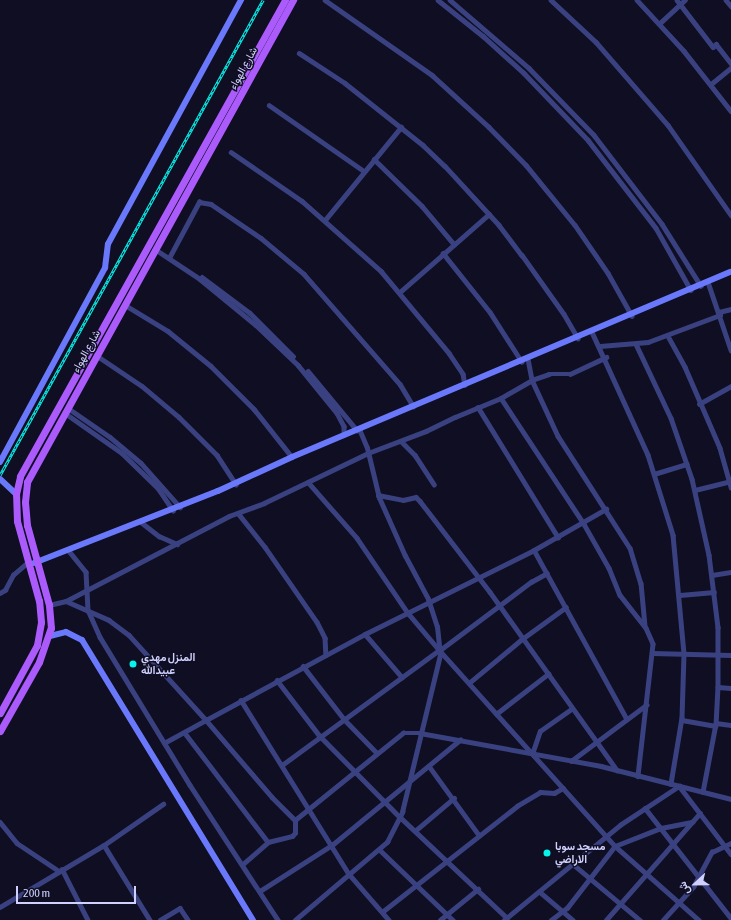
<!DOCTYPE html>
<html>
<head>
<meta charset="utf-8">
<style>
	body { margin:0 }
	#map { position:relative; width:731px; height:920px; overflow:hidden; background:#0f0e22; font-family:"Asap Condensed",Vazirmatn,sans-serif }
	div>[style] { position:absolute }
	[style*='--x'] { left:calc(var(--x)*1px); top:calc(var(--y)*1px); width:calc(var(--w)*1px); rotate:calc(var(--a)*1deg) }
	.street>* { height:4.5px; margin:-2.25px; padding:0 2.25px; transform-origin:2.25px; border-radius:2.25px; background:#3a4180 }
	.secondary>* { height:6px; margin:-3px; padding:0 3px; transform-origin:3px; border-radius:3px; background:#6a79fb }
	.primary>* { height:7px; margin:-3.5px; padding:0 3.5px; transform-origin:3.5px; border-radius:3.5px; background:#ab5bfb }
	.rail>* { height:2.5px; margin-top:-1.25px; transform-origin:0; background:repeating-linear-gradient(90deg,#0f0e22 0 3px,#07f4ed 0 6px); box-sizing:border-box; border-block:1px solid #07f4ed }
	.dots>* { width:11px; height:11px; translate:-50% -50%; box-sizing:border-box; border:2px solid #0f0e22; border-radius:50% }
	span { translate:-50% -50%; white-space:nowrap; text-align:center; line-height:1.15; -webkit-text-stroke:3px #0f0e22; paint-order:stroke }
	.street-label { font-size:11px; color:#d0d1fe }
	.poi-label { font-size:11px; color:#d0d1fe; font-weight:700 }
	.left { translate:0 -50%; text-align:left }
	.north { position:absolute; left:675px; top:864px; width:40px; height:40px; -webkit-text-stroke:3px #0f0e22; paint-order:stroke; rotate:248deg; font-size:11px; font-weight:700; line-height:16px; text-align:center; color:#d0d1fe }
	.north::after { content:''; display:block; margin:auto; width:14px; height:18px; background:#d0d1fe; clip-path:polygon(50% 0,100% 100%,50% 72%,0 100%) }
	.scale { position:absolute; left:16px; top:886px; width:120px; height:18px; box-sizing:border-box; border:2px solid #d0d1fe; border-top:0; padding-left:5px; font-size:12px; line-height:14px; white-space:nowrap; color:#d0d1fe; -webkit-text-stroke:3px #0f0e22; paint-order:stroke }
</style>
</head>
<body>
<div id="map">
	<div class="street">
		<div style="--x:325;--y:0;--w:131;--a:35"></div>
		<div style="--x:432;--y:75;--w:77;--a:42.4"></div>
		<div style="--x:489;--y:127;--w:53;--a:45.8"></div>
		<div style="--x:526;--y:165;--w:77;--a:50.8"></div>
		<div style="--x:575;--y:225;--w:58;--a:55.5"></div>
		<div style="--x:608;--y:273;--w:49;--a:60.8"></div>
		<div style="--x:438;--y:0;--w:58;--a:38.7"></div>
		<div style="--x:483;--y:36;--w:55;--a:42.1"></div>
		<div style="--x:524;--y:73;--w:93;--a:46.3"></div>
		<div style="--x:588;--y:140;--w:111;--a:52.3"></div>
		<div style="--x:656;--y:228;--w:71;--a:60.6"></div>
		<div style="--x:450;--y:0;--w:104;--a:40.7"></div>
		<div style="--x:529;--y:68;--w:93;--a:45.9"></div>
		<div style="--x:594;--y:135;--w:112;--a:52.6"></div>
		<div style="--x:662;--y:224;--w:73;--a:57.8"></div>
		<div style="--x:551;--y:0;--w:62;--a:43"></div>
		<div style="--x:596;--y:42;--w:110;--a:49.1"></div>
		<div style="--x:668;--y:125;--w:110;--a:55"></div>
		<div style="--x:637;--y:0;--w:69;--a:47.3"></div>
		<div style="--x:684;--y:51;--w:76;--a:51.9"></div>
		<div style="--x:677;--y:0;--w:59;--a:52.5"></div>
		<div style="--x:713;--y:47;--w:4;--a:-45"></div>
		<div style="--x:716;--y:44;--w:24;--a:52"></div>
		<div style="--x:726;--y:0;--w:8;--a:50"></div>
		<div style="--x:659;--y:24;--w:35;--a:-43"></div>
		<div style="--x:299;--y:53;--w:55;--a:33.1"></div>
		<div style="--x:345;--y:83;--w:100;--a:38.5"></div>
		<div style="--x:423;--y:145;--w:30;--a:44"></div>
		<div style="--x:445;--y:166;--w:80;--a:47.5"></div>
		<div style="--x:499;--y:225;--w:38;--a:53"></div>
		<div style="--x:522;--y:255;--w:72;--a:54.6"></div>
		<div style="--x:564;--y:314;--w:28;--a:60"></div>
		<div style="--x:711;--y:84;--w:26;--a:-39"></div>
		<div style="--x:269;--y:105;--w:116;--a:34.8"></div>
		<div style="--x:231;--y:152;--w:86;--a:34.6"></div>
		<div style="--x:302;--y:201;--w:106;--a:41.5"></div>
		<div style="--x:381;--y:271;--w:107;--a:50.3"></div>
		<div style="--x:449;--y:353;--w:25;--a:56"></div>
		<div style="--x:463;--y:374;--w:11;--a:80"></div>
		<div style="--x:374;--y:159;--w:67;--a:44.4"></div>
		<div style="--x:422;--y:206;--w:50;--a:49.9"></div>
		<div style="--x:325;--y:220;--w:120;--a:-50.7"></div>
		<div style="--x:155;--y:249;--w:54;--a:33.7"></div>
		<div style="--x:200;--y:279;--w:72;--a:39.4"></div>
		<div style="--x:256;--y:325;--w:58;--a:43.6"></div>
		<div style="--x:298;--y:365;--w:62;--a:50.9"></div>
		<div style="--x:337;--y:413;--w:15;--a:62"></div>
		<div style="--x:344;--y:426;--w:9;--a:90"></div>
		<div style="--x:443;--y:253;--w:75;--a:51.5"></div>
		<div style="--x:490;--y:312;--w:59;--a:57.4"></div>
		<div style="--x:169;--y:258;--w:64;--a:-61.8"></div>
		<div style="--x:199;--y:202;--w:12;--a:9"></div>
		<div style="--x:211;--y:204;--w:60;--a:34.2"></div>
		<div style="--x:261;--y:238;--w:56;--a:39.9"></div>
		<div style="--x:304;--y:274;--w:146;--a:48.9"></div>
		<div style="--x:400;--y:384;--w:26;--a:59"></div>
		<div style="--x:202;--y:277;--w:60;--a:36.9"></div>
		<div style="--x:250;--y:313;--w:61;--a:45"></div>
		<div style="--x:708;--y:282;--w:72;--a:71.3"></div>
		<div style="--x:400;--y:292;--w:118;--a:-41.2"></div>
		<div style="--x:125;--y:305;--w:50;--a:31.2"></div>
		<div style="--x:168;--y:331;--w:55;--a:39.1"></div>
		<div style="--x:211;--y:366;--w:61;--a:45"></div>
		<div style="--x:254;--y:409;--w:61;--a:51.6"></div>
		<div style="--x:719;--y:312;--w:12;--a:-14"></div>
		<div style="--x:592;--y:332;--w:135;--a:65.5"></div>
		<div style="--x:648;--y:455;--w:84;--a:72.6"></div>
		<div style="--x:673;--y:535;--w:120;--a:84.7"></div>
		<div style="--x:684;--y:654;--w:64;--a:91.8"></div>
		<div style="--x:682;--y:718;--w:67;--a:99.5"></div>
		<div style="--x:668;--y:336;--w:35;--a:61"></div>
		<div style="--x:685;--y:367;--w:88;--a:66.6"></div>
		<div style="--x:720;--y:448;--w:41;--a:74.2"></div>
		<div style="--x:636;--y:344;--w:82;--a:64.7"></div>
		<div style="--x:671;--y:418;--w:65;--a:71"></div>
		<div style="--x:692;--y:479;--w:78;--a:77.4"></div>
		<div style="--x:709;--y:555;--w:73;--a:82.9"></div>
		<div style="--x:718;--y:627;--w:60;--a:90"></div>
		<div style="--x:718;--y:687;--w:37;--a:93"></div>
		<div style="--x:716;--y:724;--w:69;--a:100.8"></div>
		<div style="--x:600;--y:346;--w:48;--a:-4.8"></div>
		<div style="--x:648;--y:342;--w:77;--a:-20.6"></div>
		<div style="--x:96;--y:355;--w:55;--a:34"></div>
		<div style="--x:142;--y:386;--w:48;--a:40"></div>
		<div style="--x:179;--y:417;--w:54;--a:45"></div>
		<div style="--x:217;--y:455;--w:35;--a:57"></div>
		<div style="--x:528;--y:359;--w:21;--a:79"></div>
		<div style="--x:532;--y:380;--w:62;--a:65.1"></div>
		<div style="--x:558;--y:436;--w:133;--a:57.3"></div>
		<div style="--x:630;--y:548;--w:37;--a:73"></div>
		<div style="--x:641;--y:583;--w:43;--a:84.7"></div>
		<div style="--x:308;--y:371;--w:77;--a:50.3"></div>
		<div style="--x:501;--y:398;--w:151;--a:56.6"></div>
		<div style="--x:584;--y:524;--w:51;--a:60.4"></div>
		<div style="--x:609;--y:568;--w:29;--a:68"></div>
		<div style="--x:620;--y:595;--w:42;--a:51.8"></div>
		<div style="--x:646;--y:628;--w:17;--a:66"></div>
		<div style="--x:653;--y:644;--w:133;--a:96.5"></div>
		<div style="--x:699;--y:404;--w:37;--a:-29"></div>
		<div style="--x:478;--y:407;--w:153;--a:58.4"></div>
		<div style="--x:68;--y:408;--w:51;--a:34.6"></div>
		<div style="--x:110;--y:437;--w:40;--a:40"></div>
		<div style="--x:141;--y:463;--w:59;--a:48.4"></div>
		<div style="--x:65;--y:413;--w:70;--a:35.1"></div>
		<div style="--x:122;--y:453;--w:50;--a:44.2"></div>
		<div style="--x:158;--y:488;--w:27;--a:56"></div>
		<div style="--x:401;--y:441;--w:20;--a:45"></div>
		<div style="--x:415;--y:455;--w:35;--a:57"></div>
		<div style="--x:654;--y:474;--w:34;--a:-17"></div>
		<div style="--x:308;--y:482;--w:74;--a:48.8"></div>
		<div style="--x:357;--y:538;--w:91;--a:55.8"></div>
		<div style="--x:408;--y:613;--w:51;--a:49.8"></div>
		<div style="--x:441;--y:652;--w:261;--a:48.1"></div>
		<div style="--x:615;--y:846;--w:112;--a:41.4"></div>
		<div style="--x:695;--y:490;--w:36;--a:-14"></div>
		<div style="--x:378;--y:495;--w:25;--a:11"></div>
		<div style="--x:403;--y:500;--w:13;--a:-13"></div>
		<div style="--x:416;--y:497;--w:6;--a:45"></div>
		<div style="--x:420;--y:501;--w:115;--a:52.4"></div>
		<div style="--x:490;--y:592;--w:219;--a:54.5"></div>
		<div style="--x:238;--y:513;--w:43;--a:51.5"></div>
		<div style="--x:265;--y:547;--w:91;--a:55.3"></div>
		<div style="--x:317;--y:622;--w:18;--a:63"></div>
		<div style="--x:325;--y:638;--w:17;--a:87"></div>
		<div style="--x:141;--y:522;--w:23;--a:38"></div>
		<div style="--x:159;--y:536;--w:20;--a:24"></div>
		<div style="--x:534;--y:550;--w:193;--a:61.2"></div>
		<div style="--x:69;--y:551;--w:27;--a:51"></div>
		<div style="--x:86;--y:572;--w:38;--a:87"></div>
		<div style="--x:88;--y:610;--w:30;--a:66"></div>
		<div style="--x:100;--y:637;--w:173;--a:58.7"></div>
		<div style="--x:190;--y:785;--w:161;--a:56.9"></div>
		<div style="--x:712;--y:575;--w:19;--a:-9"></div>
		<div style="--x:0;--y:593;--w:6;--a:-31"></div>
		<div style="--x:5;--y:590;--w:17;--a:-62"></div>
		<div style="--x:13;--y:575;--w:18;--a:-41"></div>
		<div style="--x:680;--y:595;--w:34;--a:-5"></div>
		<div style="--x:66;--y:601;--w:184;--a:-27.5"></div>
		<div style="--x:229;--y:516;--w:37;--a:-20"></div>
		<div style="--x:264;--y:503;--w:115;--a:-25.7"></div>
		<div style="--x:368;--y:453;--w:62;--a:-20.8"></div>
		<div style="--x:426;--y:431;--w:32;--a:-26"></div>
		<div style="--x:455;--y:417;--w:50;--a:-22.4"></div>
		<div style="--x:501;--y:398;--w:36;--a:-30"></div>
		<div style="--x:532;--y:380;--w:18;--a:-19"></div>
		<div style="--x:549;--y:374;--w:21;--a:0"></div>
		<div style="--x:570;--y:374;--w:40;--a:-25"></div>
		<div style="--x:49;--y:605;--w:17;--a:-13"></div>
		<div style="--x:66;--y:601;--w:47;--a:23.8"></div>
		<div style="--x:109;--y:620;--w:25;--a:37"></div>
		<div style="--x:129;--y:635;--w:115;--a:47.8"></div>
		<div style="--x:206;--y:720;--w:181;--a:-28.4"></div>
		<div style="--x:365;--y:634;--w:189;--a:-26.4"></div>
		<div style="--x:534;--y:550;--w:83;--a:-29.7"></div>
		<div style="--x:365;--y:634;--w:57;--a:49.3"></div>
		<div style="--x:440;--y:650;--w:114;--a:-36.8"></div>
		<div style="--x:531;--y:582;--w:18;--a:-29"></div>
		<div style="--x:652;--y:653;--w:79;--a:1.5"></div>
		<div style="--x:303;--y:666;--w:67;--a:52.3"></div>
		<div style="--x:344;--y:719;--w:47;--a:45.9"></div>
		<div style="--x:277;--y:680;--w:69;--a:52.6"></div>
		<div style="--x:319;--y:735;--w:115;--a:45.4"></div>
		<div style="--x:400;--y:817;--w:147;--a:43.3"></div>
		<div style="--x:469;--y:683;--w:69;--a:-39.7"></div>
		<div style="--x:522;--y:639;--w:54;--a:-36"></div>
		<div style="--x:718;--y:687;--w:13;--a:4"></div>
		<div style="--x:241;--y:700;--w:205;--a:58.2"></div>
		<div style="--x:349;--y:874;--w:61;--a:49"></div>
		<div style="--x:496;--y:714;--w:66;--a:-37.6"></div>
		<div style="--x:682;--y:720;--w:34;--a:10"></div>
		<div style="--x:716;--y:723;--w:15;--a:8"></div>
		<div style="--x:185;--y:733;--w:137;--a:52.7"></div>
		<div style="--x:164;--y:743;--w:48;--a:-28.7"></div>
		<div style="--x:206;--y:720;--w:101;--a:49.4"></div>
		<div style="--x:272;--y:797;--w:33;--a:45"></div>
		<div style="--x:295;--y:820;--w:139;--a:-38.9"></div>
		<div style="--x:403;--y:733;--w:17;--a:0"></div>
		<div style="--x:420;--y:733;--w:184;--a:10.3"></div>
		<div style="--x:601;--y:766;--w:134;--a:14.2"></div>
		<div style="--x:532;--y:754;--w:24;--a:-71"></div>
		<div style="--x:540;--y:731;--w:39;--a:-35"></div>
		<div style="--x:571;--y:761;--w:94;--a:-36.7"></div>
		<div style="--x:282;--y:765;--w:195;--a:-36.2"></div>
		<div style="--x:429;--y:766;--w:85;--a:54.1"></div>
		<div style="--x:680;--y:787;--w:84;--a:52.7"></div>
		<div style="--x:645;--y:808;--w:140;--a:52"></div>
		<div style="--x:0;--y:822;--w:27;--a:51"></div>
		<div style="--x:17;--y:843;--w:50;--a:33.7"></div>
		<div style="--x:415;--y:831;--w:51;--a:-40.2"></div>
		<div style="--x:104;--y:845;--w:88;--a:58.5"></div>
		<div style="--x:380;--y:850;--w:101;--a:43.8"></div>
		<div style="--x:243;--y:864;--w:33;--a:-41"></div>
		<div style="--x:268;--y:842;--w:25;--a:-14"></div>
		<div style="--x:292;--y:836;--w:4;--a:-45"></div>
		<div style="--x:295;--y:833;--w:13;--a:-90"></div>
		<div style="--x:574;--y:865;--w:86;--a:39.8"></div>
		<div style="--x:62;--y:869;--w:57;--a:63"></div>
		<div style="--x:260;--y:891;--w:85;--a:-32.6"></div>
		<div style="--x:332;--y:845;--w:166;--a:-39.4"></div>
		<div style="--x:540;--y:892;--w:43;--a:40.3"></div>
		<div style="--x:0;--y:907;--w:121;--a:-30.8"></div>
		<div style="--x:104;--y:845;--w:72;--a:-34.8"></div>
		<div style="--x:382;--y:912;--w:172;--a:-38.1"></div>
		<div style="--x:517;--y:806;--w:27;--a:-31"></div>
		<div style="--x:540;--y:792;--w:14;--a:4"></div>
		<div style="--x:554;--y:793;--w:10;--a:-29"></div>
		<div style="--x:160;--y:920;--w:23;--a:-31"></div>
		<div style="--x:180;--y:908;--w:14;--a:56"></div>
		<div style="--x:295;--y:920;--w:121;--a:-40.3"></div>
		<div style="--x:387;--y:842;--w:34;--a:-63"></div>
		<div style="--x:402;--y:812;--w:162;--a:-76.4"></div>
		<div style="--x:440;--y:655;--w:28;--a:-96"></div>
		<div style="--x:437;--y:627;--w:29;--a:-108"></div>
		<div style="--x:428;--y:599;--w:49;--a:-118.1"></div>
		<div style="--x:405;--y:556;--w:64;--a:-114.1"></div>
		<div style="--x:379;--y:498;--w:51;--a:-103.5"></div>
		<div style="--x:367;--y:448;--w:21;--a:-113"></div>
		<div style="--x:440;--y:920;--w:49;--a:-39.2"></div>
		<div style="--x:504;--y:920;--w:150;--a:-39.3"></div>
		<div style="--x:620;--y:825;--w:71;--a:-33.5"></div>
		<div style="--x:551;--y:920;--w:20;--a:-37"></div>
		<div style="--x:567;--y:908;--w:78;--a:-52.3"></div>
		<div style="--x:615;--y:846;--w:49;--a:-21.4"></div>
		<div style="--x:661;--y:828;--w:32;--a:-11"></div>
		<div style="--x:606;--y:920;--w:142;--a:-48.7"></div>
		<div style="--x:663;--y:920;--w:45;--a:-47.7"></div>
		<div style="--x:693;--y:887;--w:40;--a:-62"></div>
		<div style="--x:712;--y:852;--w:21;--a:-25"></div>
	</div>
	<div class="secondary">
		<div style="--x:0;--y:462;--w:221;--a:-61.6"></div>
		<div style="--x:105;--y:268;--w:24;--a:-83"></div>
		<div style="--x:108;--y:244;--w:278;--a:-61.4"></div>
		<div style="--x:0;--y:479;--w:22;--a:43"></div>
		<div style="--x:34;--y:563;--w:198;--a:-21.4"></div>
		<div style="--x:218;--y:491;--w:81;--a:-24.7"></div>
		<div style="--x:292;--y:457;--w:476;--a:-22.9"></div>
		<div style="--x:50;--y:636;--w:16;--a:-14"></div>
		<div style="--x:66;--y:632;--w:18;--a:27"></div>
		<div style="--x:82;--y:640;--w:328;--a:58.6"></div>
	</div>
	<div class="primary">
		<div style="--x:0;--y:713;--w:77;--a:-61.4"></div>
		<div style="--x:37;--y:645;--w:23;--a:-80"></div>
		<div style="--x:41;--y:622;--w:21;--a:-95"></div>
		<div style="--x:39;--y:601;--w:83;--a:-105.4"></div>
		<div style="--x:17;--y:521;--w:27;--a:-92"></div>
		<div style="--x:16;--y:494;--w:18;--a:-77"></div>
		<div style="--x:20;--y:476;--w:545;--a:-60.89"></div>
		<div style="--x:0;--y:731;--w:79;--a:-60.5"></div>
		<div style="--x:39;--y:662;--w:36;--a:-71"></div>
		<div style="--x:51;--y:628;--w:23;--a:-95"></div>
		<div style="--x:49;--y:605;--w:83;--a:-105.4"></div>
		<div style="--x:27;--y:525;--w:23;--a:-95"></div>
		<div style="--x:25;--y:502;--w:20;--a:-84"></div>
		<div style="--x:27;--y:482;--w:551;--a:-61.11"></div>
	</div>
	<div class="rail">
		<div style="--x:0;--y:475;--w:543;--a:-61.03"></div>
	</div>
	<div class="dots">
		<div style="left:133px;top:664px;background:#07f4ed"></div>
		<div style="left:547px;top:853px;background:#07f4ed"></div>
	</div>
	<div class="street-label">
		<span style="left:243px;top:68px;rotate:-61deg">شارع الهواء</span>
		<span style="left:86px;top:351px;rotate:-61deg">شارع الهواء</span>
	</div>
	<div class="poi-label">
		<span class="left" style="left:141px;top:664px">المنزل مهدي<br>عبيدالله</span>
		<span class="left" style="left:555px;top:853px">مسجد سوبا<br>الاراضي</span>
	</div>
	<div class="north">ش</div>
	<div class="scale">200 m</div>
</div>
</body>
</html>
